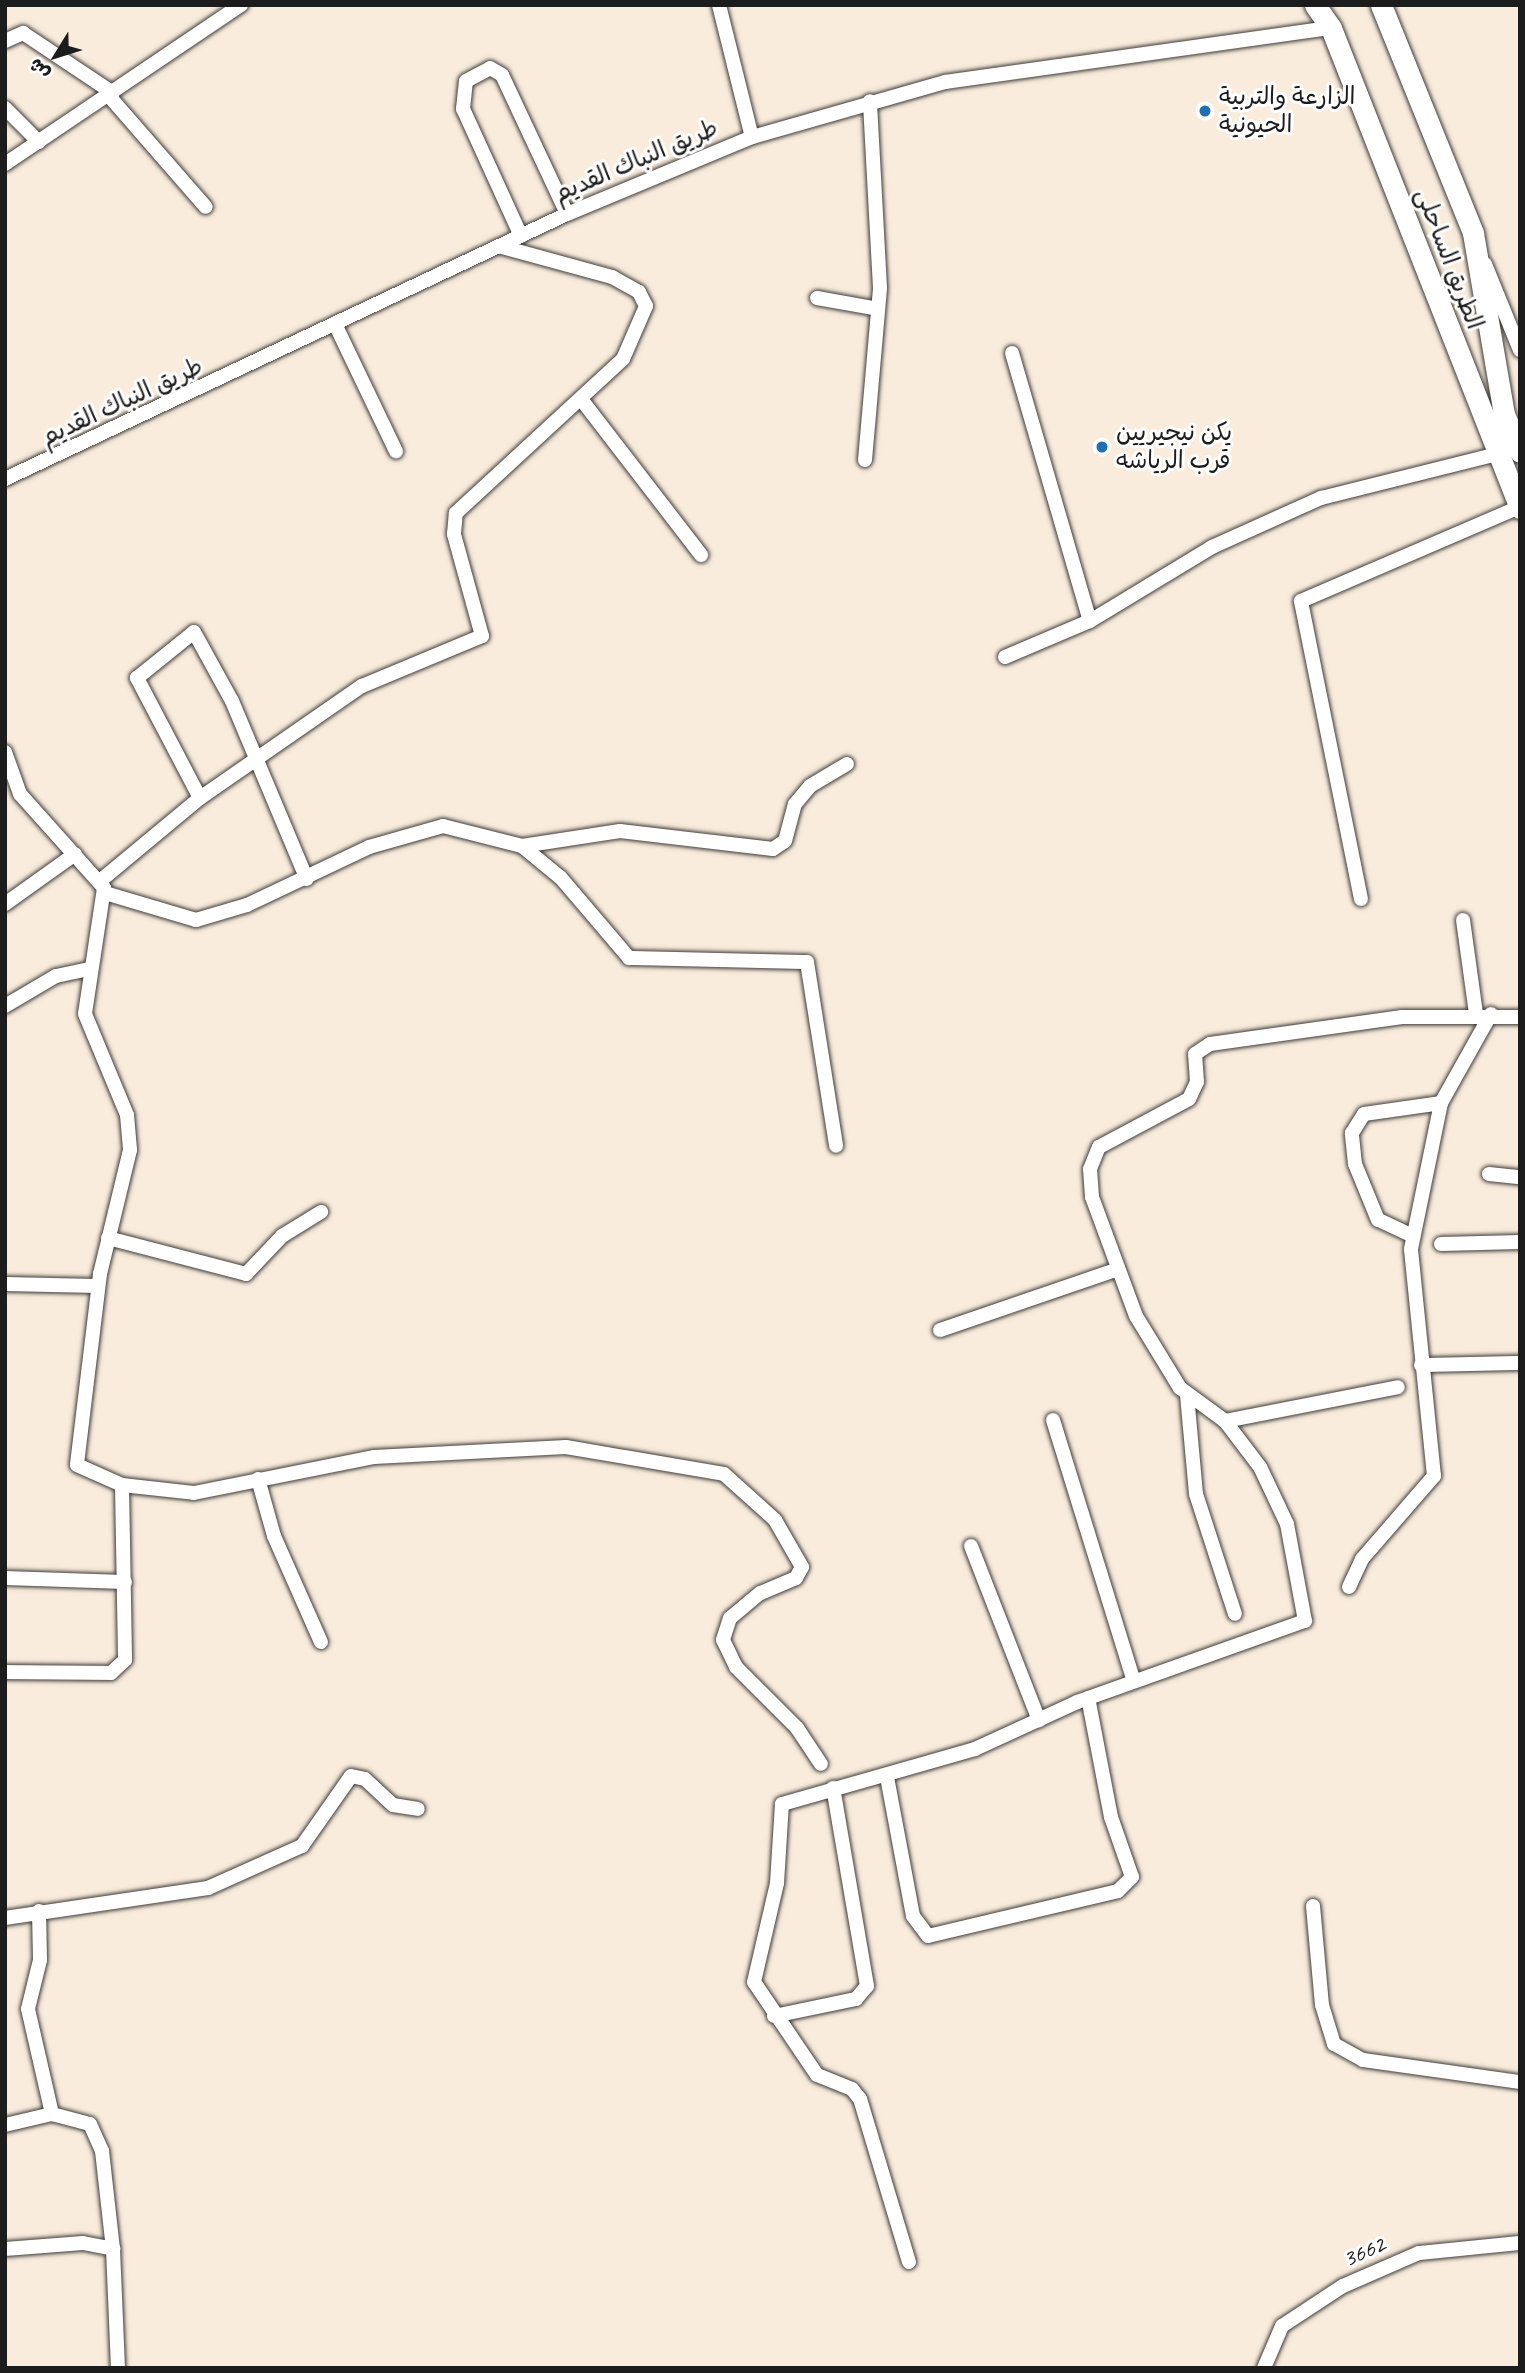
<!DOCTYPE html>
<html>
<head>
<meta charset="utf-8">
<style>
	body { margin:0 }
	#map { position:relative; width:1525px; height:2373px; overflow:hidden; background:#f9ecdc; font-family:Caveat,"Playpen Sans Arabic",sans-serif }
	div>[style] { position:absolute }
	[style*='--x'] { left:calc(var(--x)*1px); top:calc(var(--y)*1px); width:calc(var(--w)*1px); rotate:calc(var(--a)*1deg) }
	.roads { filter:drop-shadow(0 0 2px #3d3b39) drop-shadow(0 0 2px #3d3b39) }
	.minor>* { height:14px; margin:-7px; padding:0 7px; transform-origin:7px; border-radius:7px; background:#fff }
	.highway>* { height:21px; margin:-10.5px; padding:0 10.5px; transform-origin:10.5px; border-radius:10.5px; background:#fff }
	.dots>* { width:19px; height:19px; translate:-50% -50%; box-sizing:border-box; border:4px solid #fff; border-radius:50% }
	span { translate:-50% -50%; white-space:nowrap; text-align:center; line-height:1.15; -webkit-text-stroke:6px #fff; paint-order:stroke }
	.poi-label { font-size:24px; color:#1c1c1c }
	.left { translate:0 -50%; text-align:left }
	.street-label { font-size:24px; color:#1c1c1c }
	.frame { position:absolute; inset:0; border:7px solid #1c1c1c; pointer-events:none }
	.north { position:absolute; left:21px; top:21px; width:70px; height:70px; -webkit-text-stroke:5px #fff; paint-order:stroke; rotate:232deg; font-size:19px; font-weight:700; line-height:28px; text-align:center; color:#1c1c1c }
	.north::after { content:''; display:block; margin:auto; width:24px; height:32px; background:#1c1c1c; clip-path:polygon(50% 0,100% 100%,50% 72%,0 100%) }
</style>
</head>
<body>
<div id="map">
	<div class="roads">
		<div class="minor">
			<div style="--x:719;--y:5;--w:136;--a:76"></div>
			<div style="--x:5;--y:41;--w:20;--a:-24"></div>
			<div style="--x:23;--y:33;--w:108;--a:33.7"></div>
			<div style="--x:109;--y:96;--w:147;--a:48.9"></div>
			<div style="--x:5;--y:108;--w:48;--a:45"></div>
			<div style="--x:5;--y:164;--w:285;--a:-34"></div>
			<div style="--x:521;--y:236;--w:140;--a:-114.5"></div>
			<div style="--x:463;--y:109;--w:28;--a:-84"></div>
			<div style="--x:466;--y:81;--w:27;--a:-28"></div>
			<div style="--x:490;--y:68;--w:14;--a:30"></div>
			<div style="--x:502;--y:75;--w:153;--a:64.9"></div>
			<div style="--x:1485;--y:264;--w:93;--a:67.9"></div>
			<div style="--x:817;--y:298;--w:62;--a:10.2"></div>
			<div style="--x:336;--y:326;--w:139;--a:64.4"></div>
			<div style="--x:1012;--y:353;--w:279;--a:73.8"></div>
			<div style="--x:581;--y:399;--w:197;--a:52.4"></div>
			<div style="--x:865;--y:460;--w:173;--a:-85"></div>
			<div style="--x:880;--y:288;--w:187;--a:-93.1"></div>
			<div style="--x:5;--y:479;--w:621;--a:-25.25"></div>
			<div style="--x:567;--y:214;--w:200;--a:-22.6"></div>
			<div style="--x:752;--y:137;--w:201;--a:-15.9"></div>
			<div style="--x:945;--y:82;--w:390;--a:-8"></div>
			<div style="--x:1005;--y:657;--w:92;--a:-23"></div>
			<div style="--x:1090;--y:621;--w:143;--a:-31.2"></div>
			<div style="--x:1212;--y:547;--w:120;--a:-24.2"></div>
			<div style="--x:1321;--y:498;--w:182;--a:-14"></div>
			<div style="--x:5;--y:752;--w:45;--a:70.3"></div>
			<div style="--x:20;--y:794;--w:126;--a:48.2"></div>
			<div style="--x:104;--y:888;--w:127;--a:98.6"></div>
			<div style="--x:85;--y:1014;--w:109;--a:67.4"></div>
			<div style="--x:127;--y:1115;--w:35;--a:85"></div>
			<div style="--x:130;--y:1150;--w:128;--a:103.6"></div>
			<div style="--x:100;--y:1274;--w:192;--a:96.9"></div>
			<div style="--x:77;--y:1465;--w:49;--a:24"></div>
			<div style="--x:122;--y:1485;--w:175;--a:89"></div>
			<div style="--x:125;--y:1660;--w:19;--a:137"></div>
			<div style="--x:111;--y:1673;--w:106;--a:-179.5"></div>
			<div style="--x:200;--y:798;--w:136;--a:-117.7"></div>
			<div style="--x:137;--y:678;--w:73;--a:-38.9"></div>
			<div style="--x:194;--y:632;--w:79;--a:61.2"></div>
			<div style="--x:232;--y:701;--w:193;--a:67.2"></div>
			<div style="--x:522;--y:846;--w:99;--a:-8.7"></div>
			<div style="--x:620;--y:831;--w:154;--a:6.7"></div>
			<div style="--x:773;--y:849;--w:14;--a:-34"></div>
			<div style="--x:785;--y:841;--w:38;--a:-75"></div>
			<div style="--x:795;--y:804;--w:23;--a:-50"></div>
			<div style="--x:810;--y:786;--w:43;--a:-30.7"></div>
			<div style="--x:100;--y:881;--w:130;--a:-39.7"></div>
			<div style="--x:200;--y:798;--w:197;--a:-34.7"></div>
			<div style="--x:362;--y:686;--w:130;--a:-22.6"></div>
			<div style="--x:482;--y:636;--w:106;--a:-105.4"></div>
			<div style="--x:454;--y:534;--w:21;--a:-85"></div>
			<div style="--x:456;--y:513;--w:227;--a:-42.7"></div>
			<div style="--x:623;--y:359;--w:58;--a:-66.5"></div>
			<div style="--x:646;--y:306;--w:16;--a:-117"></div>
			<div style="--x:639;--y:292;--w:31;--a:-151"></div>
			<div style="--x:612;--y:277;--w:117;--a:-164.7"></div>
			<div style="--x:105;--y:893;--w:95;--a:16.5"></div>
			<div style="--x:196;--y:920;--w:53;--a:-16.4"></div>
			<div style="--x:247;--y:905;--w:135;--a:-25.4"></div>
			<div style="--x:369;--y:847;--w:77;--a:-15.8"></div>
			<div style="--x:443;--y:826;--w:81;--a:14.2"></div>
			<div style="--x:522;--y:846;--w:50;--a:39.4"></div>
			<div style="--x:561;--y:878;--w:105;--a:49.6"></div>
			<div style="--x:629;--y:958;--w:178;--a:1.3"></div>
			<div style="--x:807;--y:962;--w:186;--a:81"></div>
			<div style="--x:1361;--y:899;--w:304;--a:-101.4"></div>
			<div style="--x:1301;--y:601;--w:237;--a:-23.3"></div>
			<div style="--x:5;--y:904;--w:86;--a:-35.5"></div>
			<div style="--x:1463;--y:920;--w:95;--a:82.1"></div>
			<div style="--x:5;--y:1006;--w:59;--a:-30.5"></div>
			<div style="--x:56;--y:976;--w:35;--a:-12"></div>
			<div style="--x:1489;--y:1174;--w:31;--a:6"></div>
			<div style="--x:1413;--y:1236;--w:38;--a:-155"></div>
			<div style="--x:1378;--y:1220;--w:61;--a:-112.3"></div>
			<div style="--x:1355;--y:1164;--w:31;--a:-96"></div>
			<div style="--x:1352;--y:1133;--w:22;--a:-58"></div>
			<div style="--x:1364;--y:1114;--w:78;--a:-8.1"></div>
			<div style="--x:108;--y:1238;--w:143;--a:14.6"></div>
			<div style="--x:246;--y:1274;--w:52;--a:-46.5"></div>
			<div style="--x:282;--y:1236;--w:46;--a:-31.6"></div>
			<div style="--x:1441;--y:1244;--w:79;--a:-1.5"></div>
			<div style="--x:5;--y:1284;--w:93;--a:1.2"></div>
			<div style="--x:940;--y:1330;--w:188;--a:-18.9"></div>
			<div style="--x:1421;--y:1365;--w:99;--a:-1.2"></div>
			<div style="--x:1187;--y:1395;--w:99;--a:84.8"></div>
			<div style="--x:1196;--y:1494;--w:126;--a:72"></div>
			<div style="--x:1053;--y:1420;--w:273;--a:72.8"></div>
			<div style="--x:1225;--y:1421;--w:176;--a:-11.1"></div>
			<div style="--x:258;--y:1479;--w:59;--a:74.3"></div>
			<div style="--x:274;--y:1536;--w:116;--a:66.1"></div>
			<div style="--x:122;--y:1485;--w:72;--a:6.3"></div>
			<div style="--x:194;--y:1493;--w:184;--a:-11.3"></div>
			<div style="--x:374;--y:1457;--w:192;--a:-3"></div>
			<div style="--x:566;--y:1447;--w:160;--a:9.7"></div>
			<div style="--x:724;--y:1474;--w:69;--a:42"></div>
			<div style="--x:775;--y:1520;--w:54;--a:60.1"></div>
			<div style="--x:802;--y:1567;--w:13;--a:119"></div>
			<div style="--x:796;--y:1578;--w:39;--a:157"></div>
			<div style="--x:760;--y:1593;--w:39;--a:140"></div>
			<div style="--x:730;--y:1618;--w:23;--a:108"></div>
			<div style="--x:723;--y:1640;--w:30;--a:64"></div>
			<div style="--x:736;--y:1667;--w:86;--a:45"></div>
			<div style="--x:797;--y:1728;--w:43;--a:56.3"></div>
			<div style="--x:971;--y:1546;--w:187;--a:68.7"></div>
			<div style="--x:5;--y:1578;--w:120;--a:1.9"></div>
			<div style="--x:1349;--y:1587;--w:31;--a:-65"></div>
			<div style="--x:1362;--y:1559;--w:110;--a:-49.1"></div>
			<div style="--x:1434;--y:1476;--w:228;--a:-95.8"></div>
			<div style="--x:1411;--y:1249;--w:149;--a:-78.4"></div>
			<div style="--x:1441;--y:1103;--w:102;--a:-60.7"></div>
			<div style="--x:887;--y:1777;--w:141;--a:79.4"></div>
			<div style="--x:913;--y:1916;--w:25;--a:53"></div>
			<div style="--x:928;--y:1936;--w:195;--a:-13.3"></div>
			<div style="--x:1118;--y:1891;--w:20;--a:-45"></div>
			<div style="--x:1132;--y:1877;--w:64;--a:-109.3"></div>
			<div style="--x:1111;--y:1817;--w:121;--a:-100.9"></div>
			<div style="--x:1313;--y:1906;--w:99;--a:84.8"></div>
			<div style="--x:1322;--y:2005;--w:41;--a:72.9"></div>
			<div style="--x:1334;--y:2044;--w:33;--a:29"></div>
			<div style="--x:1363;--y:2060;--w:159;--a:8"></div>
			<div style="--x:39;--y:1911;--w:49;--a:88.8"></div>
			<div style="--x:40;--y:1960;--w:50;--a:103.8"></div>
			<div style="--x:28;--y:2009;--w:108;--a:77.1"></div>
			<div style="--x:5;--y:1918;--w:205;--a:-8.4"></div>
			<div style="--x:208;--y:1888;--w:103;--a:-24.1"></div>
			<div style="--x:302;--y:1846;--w:85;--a:-55"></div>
			<div style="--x:351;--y:1776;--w:14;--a:12"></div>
			<div style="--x:365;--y:1779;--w:38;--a:43"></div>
			<div style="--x:393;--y:1805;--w:25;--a:9"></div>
			<div style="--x:774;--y:2016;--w:84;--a:-11.7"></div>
			<div style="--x:856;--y:1999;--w:17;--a:-50"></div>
			<div style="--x:867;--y:1986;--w:201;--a:-99.7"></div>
			<div style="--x:5;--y:2125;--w:48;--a:-13.2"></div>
			<div style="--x:52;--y:2114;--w:39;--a:15"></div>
			<div style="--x:90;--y:2124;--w:30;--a:66"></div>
			<div style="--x:102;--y:2151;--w:99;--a:83.6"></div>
			<div style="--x:5;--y:2249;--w:78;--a:-4.4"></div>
			<div style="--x:83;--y:2243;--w:31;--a:11"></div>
			<div style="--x:113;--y:2249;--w:119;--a:87.6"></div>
			<div style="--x:909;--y:2262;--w:170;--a:-106.7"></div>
			<div style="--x:860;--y:2099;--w:13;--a:-129"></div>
			<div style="--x:852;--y:2089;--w:38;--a:-158"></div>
			<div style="--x:817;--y:2075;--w:112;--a:-124.1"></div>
			<div style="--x:754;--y:1982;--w:102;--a:-76.9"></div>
			<div style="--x:777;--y:1883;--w:79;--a:-86.4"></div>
			<div style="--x:782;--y:1804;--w:201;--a:-15.9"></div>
			<div style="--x:975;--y:1749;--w:112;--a:-24.7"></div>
			<div style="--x:1077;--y:1702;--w:242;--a:-19.6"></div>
			<div style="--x:1305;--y:1621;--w:99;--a:-100.5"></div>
			<div style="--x:1287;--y:1524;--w:63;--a:-115.3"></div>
			<div style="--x:1260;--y:1467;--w:58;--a:-127.3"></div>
			<div style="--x:1225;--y:1421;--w:56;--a:-143.7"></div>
			<div style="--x:1180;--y:1388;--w:84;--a:-121.4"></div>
			<div style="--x:1136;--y:1316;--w:127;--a:-110.3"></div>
			<div style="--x:1092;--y:1197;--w:28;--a:-94"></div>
			<div style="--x:1090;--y:1169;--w:24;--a:-68"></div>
			<div style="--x:1099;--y:1147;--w:102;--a:-28.1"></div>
			<div style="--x:1189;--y:1099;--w:19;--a:-65"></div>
			<div style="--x:1197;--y:1082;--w:28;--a:-94"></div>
			<div style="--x:1195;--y:1054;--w:18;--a:-34"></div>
			<div style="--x:1210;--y:1044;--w:194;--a:-8"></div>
			<div style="--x:1402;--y:1017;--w:118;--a:0"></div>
			<div style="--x:1264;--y:2368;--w:46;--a:-66.8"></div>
			<div style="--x:1282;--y:2326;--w:73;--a:-33.3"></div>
			<div style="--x:1343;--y:2286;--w:83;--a:-23.5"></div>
			<div style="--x:1419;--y:2253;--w:101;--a:-5.7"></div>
		</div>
		<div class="highway">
			<div style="--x:1315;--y:5;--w:28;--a:55"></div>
			<div style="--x:1331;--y:28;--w:516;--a:68.51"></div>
			<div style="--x:1381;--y:5;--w:246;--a:68"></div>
			<div style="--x:1473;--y:233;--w:184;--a:80.3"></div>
			<div style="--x:1504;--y:414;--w:41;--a:67.2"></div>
		</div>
	</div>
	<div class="dots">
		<div style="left:1205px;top:111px;background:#1f6fb2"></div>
		<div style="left:1102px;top:447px;background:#1f6fb2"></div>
	</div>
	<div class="poi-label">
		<span class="left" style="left:1219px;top:111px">الزارعة والتربية<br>الحيونية</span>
		<span class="left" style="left:1116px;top:447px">يكن نيجيريين<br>قرب الرياشه</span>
	</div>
	<div class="street-label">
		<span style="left:636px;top:161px;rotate:-23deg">طريق النباك القديم</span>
		<span style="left:1449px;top:259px;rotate:69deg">الطريق الساحلى</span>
		<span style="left:122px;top:402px;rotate:-25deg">طريق النباك القديم</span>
		<span style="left:1364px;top:2252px;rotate:-24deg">3662</span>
	</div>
	<div class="frame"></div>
	<div class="north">ش</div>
</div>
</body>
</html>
